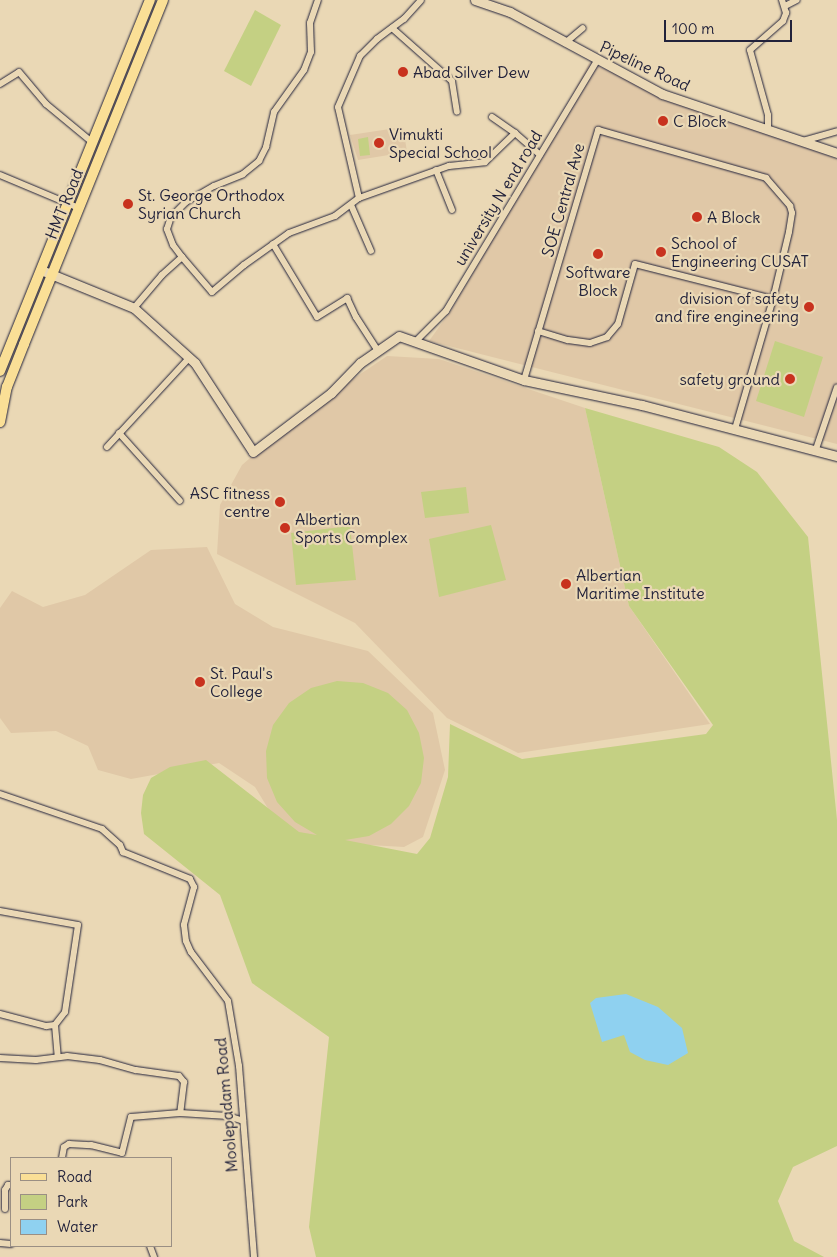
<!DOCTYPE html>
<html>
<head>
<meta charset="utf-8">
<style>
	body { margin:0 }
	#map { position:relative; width:837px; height:1257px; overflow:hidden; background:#ead8b5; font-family:Delius,sans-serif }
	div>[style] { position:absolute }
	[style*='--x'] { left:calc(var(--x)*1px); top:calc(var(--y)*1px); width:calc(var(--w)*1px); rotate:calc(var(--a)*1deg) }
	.built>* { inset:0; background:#e0c8a7 }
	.green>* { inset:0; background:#c4d083 }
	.water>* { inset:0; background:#8fd1f0 }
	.roads { filter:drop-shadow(0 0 1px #22223b) drop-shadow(0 0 1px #22223b) }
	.minor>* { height:6px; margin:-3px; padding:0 3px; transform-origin:3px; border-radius:3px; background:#ead8b5 }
	.tertiary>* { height:9px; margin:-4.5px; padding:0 4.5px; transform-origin:4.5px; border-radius:4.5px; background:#ead8b5 }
	.primary>* { height:10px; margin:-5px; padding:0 5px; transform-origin:5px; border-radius:5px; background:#fadf96 }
	.dots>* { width:14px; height:14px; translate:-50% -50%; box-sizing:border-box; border:2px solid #ead8b5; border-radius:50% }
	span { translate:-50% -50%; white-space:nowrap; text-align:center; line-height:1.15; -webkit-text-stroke:4.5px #ead8b5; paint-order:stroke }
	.street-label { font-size:16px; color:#22223b }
	.poi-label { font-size:16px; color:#22223b }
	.left { translate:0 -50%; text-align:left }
	.right { translate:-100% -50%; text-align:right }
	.legend { position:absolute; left:10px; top:1157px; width:162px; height:90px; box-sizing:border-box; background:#ead8b5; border:1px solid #9a8f84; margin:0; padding:6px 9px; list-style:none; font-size:15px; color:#22223b }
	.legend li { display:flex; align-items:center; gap:10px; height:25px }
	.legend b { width:25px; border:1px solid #9a8f84 }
	.scale { position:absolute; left:664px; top:20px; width:128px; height:22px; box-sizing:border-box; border:2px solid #22223b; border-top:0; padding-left:6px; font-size:15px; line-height:18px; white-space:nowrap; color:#22223b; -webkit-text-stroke:4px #ead8b5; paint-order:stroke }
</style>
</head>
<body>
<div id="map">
	<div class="built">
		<div style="clip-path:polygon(589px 63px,837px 159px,837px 444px,429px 341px,452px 309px,529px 177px)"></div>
		<div style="clip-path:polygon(403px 127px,407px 152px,358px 160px,350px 135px)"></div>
		<div style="clip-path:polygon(387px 356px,439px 359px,585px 408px,629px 606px,710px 724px,518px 753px,447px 718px,355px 623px,217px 554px,220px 505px,242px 465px,303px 413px)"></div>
		<div style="clip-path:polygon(207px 547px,235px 604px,273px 627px,368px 651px,433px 713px,445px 770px,423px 837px,404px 847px,317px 842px,275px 820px,255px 787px,219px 763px,131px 779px,98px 770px,88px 746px,56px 731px,11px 733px,0 718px,0 608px,12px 591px,43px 607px,85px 595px,151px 550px)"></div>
	</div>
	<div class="green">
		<div style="clip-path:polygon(255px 10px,281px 25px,251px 86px,224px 71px)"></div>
		<div style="clip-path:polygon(368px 137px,370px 155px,360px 156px,358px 139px)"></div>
		<div style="clip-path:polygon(775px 341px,823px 357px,804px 417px,756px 401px)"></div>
		<div style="clip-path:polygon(585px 408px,719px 447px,757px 472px,808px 537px,837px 820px,837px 1146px,793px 1167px,778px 1201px,794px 1241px,824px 1257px,316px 1257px,309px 1227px,329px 1037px,252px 983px,220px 895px,144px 834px,141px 813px,143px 795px,151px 778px,170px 767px,206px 760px,299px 832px,317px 835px,295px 822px,277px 802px,267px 778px,266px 751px,273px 725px,289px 703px,311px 688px,337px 681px,363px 683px,388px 693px,407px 710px,419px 733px,424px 758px,421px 783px,409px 806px,391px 824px,369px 836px,345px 840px,417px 854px,430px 838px,448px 777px,450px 724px,522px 759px,706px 734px,713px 725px,629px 606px)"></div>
		<div style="clip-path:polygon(466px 487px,469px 513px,425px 518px,421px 492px)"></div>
		<div style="clip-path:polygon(491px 525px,506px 580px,439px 597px,429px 539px)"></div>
		<div style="clip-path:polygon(350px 526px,356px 580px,296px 585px,291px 533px)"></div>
	</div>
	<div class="water">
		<div style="clip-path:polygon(626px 994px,658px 1007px,682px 1028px,688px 1053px,668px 1065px,645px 1060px,630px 1052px,624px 1035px,602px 1042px,590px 1003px,596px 998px)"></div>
	</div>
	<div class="roads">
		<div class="minor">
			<div style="--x:785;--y:6;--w:13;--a:-27"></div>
			<div style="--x:392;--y:28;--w:80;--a:41.5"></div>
			<div style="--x:452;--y:81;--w:31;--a:81"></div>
			<div style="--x:565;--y:43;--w:23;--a:-40"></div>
			<div style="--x:0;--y:84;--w:22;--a:-32"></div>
			<div style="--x:19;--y:72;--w:42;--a:49.8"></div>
			<div style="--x:46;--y:104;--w:60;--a:39.6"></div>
			<div style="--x:492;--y:117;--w:28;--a:35"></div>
			<div style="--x:515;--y:133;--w:33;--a:41"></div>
			<div style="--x:768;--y:130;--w:15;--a:-90"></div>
			<div style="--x:768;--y:115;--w:67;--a:-105.5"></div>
			<div style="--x:750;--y:50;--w:44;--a:-41.3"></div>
			<div style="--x:783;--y:21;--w:9;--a:-69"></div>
			<div style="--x:786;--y:13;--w:14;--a:-107"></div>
			<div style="--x:803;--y:141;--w:35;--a:-16"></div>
			<div style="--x:436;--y:170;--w:43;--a:68.2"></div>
			<div style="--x:0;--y:175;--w:86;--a:22.7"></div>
			<div style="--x:359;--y:198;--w:93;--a:-103"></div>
			<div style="--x:338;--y:107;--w:56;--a:-66.7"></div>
			<div style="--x:360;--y:56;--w:24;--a:-45"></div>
			<div style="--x:377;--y:39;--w:34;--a:-37"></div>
			<div style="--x:404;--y:19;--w:25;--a:-48"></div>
			<div style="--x:351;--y:205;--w:50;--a:66.5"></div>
			<div style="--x:273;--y:244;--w:85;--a:58.9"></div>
			<div style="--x:317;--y:317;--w:36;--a:-32"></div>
			<div style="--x:347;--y:298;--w:21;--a:65"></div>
			<div style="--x:356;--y:317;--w:40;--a:57.1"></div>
			<div style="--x:182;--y:257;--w:15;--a:-127"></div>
			<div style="--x:173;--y:245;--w:17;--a:-111"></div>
			<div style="--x:167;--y:229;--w:13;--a:-72"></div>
			<div style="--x:171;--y:217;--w:21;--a:-45"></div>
			<div style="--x:186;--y:202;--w:32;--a:-30"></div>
			<div style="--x:214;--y:186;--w:31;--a:-22"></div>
			<div style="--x:243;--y:174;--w:21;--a:-39"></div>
			<div style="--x:259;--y:161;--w:16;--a:-63"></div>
			<div style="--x:266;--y:147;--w:36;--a:-77"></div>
			<div style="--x:274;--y:112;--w:52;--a:-54.5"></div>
			<div style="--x:304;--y:70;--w:19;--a:-69"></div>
			<div style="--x:311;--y:52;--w:29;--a:-92"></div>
			<div style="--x:310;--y:23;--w:24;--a:-71"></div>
			<div style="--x:134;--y:308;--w:43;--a:-49.7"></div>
			<div style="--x:162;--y:275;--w:27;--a:-42"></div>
			<div style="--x:182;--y:257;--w:46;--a:49.4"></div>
			<div style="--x:212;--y:292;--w:42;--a:-40.2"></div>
			<div style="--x:244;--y:265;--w:55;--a:-35.4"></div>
			<div style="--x:289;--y:233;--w:49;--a:-20.3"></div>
			<div style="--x:335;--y:216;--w:30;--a:-37"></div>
			<div style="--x:359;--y:198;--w:96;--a:-19.6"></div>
			<div style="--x:449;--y:166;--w:36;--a:-6"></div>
			<div style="--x:485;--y:162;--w:42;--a:-44"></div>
			<div style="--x:538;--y:331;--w:31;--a:17"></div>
			<div style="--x:568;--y:340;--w:22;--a:8"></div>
			<div style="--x:590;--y:343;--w:18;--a:-19"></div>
			<div style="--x:607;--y:337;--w:17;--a:-50"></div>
			<div style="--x:618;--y:324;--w:62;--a:-74.2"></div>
			<div style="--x:635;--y:264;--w:142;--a:14.2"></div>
			<div style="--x:415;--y:342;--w:44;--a:-45"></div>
			<div style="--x:446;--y:311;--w:292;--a:-58.9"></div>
			<div style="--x:524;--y:380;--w:261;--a:-73.5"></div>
			<div style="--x:598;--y:130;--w:175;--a:15.9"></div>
			<div style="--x:766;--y:178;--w:37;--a:49"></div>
			<div style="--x:790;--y:206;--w:7;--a:74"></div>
			<div style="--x:792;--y:213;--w:19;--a:99"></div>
			<div style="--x:789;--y:232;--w:69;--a:103.4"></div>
			<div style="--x:773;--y:299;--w:135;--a:106.3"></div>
			<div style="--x:119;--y:433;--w:91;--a:48.1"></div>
			<div style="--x:107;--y:447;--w:122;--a:-47.3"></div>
			<div style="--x:816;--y:449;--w:65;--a:-71.3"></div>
			<div style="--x:0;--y:794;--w:108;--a:18.9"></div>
			<div style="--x:102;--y:829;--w:24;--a:42"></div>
			<div style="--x:120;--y:845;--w:8;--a:67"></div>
			<div style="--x:123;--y:852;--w:72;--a:21.9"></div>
			<div style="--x:190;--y:879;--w:9;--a:63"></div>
			<div style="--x:194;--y:887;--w:39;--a:105"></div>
			<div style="--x:184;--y:925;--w:16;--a:83"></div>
			<div style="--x:186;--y:941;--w:12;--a:66"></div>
			<div style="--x:191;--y:952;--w:61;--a:52.9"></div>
			<div style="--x:228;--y:1001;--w:66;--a:80.4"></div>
			<div style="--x:239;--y:1066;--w:192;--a:85.5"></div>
			<div style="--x:0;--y:911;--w:79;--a:10.2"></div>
			<div style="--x:78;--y:925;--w:88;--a:98.5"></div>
			<div style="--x:65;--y:1012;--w:16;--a:128"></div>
			<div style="--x:55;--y:1025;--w:32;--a:85"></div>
			<div style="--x:0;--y:1014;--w:48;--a:14.6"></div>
			<div style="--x:46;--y:1026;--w:9;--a:-6"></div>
			<div style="--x:0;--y:1058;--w:36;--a:3"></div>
			<div style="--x:36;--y:1060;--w:31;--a:-7"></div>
			<div style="--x:67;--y:1056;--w:33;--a:7"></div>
			<div style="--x:100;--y:1060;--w:37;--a:16"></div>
			<div style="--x:136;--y:1070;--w:43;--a:7.9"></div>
			<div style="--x:179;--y:1076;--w:8;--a:50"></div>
			<div style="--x:184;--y:1082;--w:31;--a:97"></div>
			<div style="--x:62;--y:1158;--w:11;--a:-80"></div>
			<div style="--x:64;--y:1147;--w:6;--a:-31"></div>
			<div style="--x:69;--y:1144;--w:22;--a:3"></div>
			<div style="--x:91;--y:1145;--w:32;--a:14"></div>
			<div style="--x:122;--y:1153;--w:37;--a:-76"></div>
			<div style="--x:131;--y:1117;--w:49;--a:-4.7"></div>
			<div style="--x:180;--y:1113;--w:48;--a:3.6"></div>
			<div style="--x:228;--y:1116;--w:16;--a:18"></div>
			<div style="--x:5;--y:1209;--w:19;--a:-90"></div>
			<div style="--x:5;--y:1190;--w:6;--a:-59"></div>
			<div style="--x:8;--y:1185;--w:3;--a:0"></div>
			<div style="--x:0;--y:1243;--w:11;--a:5"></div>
			<div style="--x:150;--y:1246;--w:12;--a:70"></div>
		</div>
		<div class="tertiary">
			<div style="--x:475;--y:0;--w:37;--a:19"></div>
			<div style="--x:510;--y:12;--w:173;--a:28.3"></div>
			<div style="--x:662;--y:94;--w:185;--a:18.6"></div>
			<div style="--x:41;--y:270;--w:100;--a:22.2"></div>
			<div style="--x:134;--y:308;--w:82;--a:42"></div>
			<div style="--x:195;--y:363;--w:106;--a:56.9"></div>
			<div style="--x:253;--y:452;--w:98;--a:-37.1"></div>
			<div style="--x:331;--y:393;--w:42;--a:-46"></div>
			<div style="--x:360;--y:363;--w:47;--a:-34.7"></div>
			<div style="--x:399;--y:336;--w:133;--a:19.4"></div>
			<div style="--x:524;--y:380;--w:121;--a:12"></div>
			<div style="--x:642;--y:405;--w:202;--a:14.7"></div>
		</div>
		<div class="primary">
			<div style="--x:0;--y:371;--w:400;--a:-68"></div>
			<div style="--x:0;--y:422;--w:36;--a:-79"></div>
			<div style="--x:7;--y:387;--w:46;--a:-68.4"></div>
			<div style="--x:24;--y:344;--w:371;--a:-68"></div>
		</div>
	</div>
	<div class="dots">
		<div style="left:403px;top:72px;background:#c8321e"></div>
		<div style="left:663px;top:121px;background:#c8321e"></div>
		<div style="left:379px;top:143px;background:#c8321e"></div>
		<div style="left:128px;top:204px;background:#c8321e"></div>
		<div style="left:697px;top:217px;background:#c8321e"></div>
		<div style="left:661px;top:252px;background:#c8321e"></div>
		<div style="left:598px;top:254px;background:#c8321e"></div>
		<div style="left:809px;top:307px;background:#c8321e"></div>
		<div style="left:790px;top:379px;background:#c8321e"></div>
		<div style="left:280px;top:502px;background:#c8321e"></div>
		<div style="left:285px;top:528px;background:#c8321e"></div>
		<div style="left:566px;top:584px;background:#c8321e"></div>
		<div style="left:200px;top:682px;background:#c8321e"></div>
	</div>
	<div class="street-label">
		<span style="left:645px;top:66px;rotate:25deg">Pipeline Road</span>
		<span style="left:498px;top:198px;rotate:-59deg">university N end road</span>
		<span style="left:563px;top:200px;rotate:-74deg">SOE Central Ave</span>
		<span style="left:64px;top:204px;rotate:-68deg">HMT Road</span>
		<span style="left:226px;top:1105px;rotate:-95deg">Moolepadam Road</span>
	</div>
	<div class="poi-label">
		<span class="left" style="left:413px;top:72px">Abad Silver Dew</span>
		<span class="left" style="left:673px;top:121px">C Block</span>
		<span class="left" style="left:389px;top:143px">Vimukti<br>Special School</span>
		<span class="left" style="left:138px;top:204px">St. George Orthodox<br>Syrian Church</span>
		<span class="left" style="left:707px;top:217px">A Block</span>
		<span class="left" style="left:671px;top:252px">School of<br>Engineering CUSAT</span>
		<span style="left:598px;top:281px">Software<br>Block</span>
		<span class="right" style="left:799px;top:307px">division of safety<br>and fire engineering</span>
		<span class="right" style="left:780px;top:379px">safety ground</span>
		<span class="right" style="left:270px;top:502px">ASC fitness<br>centre</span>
		<span class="left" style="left:295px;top:528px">Albertian<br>Sports Complex</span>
		<span class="left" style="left:576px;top:584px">Albertian<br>Maritime Institute</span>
		<span class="left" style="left:210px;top:682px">St. Paul's<br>College</span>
	</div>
	<ul class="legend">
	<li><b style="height:6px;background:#fadf96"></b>Road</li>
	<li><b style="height:14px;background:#c4d083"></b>Park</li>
	<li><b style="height:14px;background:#8fd1f0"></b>Water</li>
	</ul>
	<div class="scale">100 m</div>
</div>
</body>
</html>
